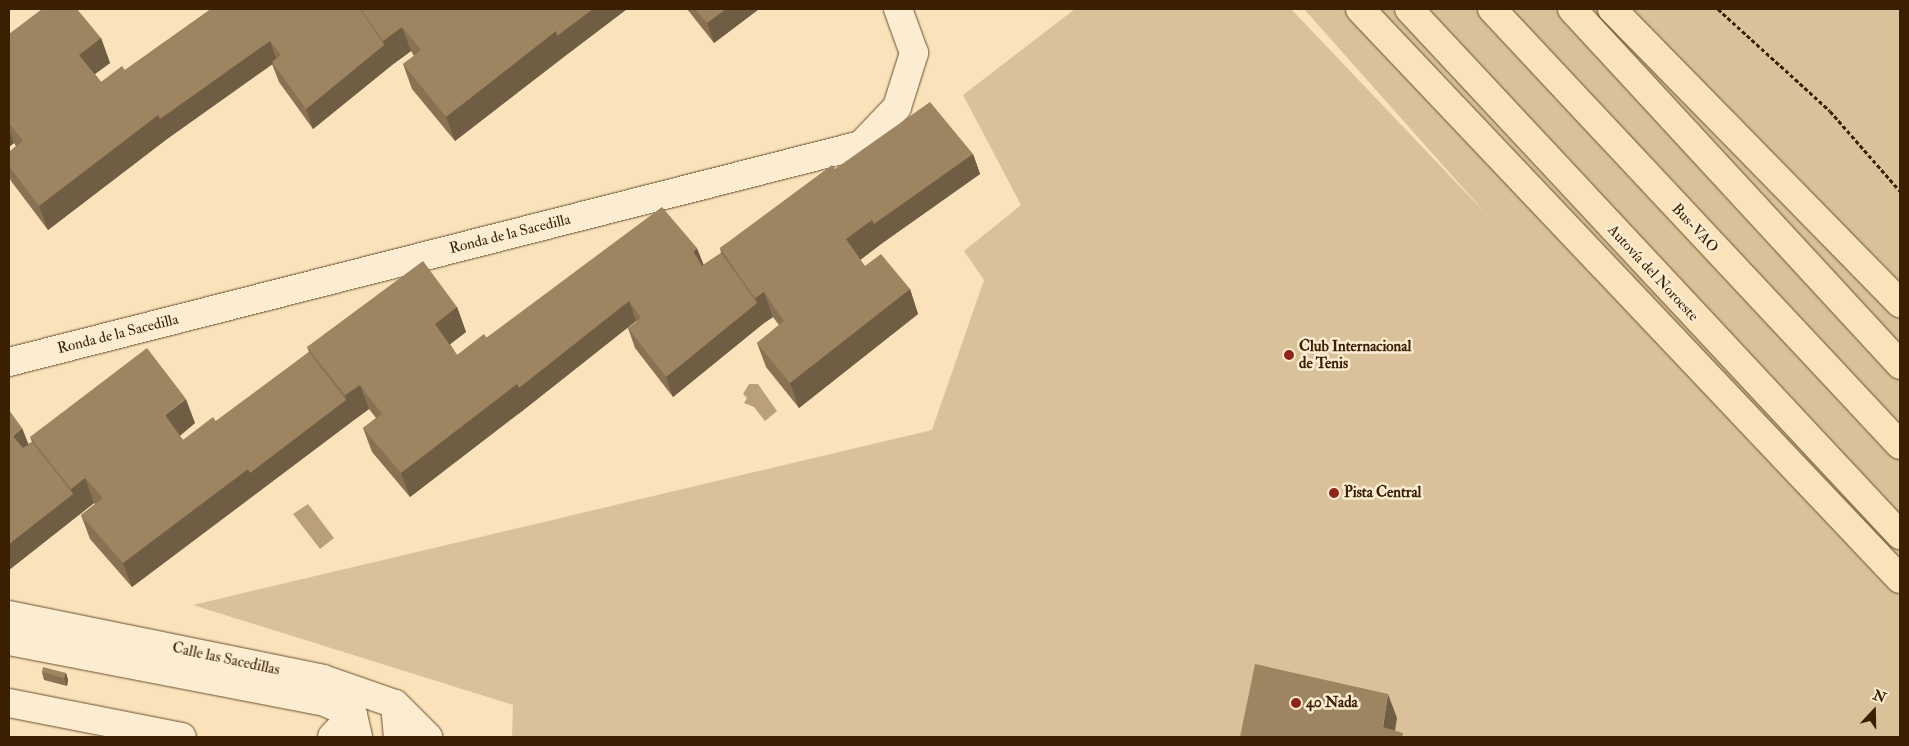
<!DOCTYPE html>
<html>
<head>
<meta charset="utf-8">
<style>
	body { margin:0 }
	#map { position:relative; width:1909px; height:746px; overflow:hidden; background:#fae2ba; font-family:"IM FELL Double Pica",serif }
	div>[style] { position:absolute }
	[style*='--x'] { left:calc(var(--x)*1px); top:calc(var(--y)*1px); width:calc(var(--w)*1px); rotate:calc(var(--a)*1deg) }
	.green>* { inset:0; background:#d9c19a }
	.water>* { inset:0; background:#b9a07b }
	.path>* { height:3px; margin-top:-1.5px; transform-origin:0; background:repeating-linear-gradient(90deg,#3a2000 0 4px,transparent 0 6.5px) }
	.roads { filter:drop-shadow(0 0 1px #6a502e) drop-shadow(0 0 1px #6a502e) }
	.minor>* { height:28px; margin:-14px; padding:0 14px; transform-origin:14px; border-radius:14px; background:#fcecd2 }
	.tertiary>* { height:28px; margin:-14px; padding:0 14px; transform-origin:14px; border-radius:14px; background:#fcecd2 }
	.motorway>* { height:28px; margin:-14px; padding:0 14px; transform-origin:14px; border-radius:14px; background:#fae2ba }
	.wall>* { inset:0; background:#887253 }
	.shaded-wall>* { inset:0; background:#6f5d44 }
	.building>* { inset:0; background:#9e8561 }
	.dots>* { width:14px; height:14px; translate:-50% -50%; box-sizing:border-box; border:2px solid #fcecd2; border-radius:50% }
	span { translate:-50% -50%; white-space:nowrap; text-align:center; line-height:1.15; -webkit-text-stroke:5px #fcecd2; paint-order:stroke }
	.street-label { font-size:15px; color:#3a2000 }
	.poi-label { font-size:15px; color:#3a2000; font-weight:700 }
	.left { translate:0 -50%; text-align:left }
	.frame { position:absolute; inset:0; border:10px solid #3a2000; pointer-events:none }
	.north { position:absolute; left:1849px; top:686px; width:50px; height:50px; -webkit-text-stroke:4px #fcecd2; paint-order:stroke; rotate:21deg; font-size:14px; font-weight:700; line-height:20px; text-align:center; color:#3a2000 }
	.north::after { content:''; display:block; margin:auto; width:18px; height:22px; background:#3a2000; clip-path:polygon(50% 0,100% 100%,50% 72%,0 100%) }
</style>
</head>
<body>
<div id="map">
	<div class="green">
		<div style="clip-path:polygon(1075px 9px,1291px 9px,1488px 216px,1304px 9px,1900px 9px,1900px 737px,512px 737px,513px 705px,193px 605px,932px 430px,984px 280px,964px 251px,1021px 205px,963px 95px)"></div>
	</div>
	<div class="water">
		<div style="clip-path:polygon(749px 384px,758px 384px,777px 411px,765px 421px,754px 407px,744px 403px,747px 398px,743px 394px)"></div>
		<div style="clip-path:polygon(308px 504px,334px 538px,320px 549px,293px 514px)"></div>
	</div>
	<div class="path">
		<div style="--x:1718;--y:9;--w:151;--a:42.3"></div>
		<div style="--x:1830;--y:111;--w:106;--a:48.8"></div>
	</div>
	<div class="roads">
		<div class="minor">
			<div style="--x:9;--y:362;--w:879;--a:-14.29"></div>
			<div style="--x:861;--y:145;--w:52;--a:-46.5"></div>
			<div style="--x:897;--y:107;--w:57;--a:-72.5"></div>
			<div style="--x:914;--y:53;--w:47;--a:-110"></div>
			<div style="--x:9;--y:615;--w:320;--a:11.5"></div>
			<div style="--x:323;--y:679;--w:76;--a:19.1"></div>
			<div style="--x:395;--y:704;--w:47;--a:45"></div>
			<div style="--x:9;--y:641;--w:322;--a:10.9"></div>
			<div style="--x:325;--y:702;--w:31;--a:25"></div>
			<div style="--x:353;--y:715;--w:30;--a:134"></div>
		</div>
		<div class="tertiary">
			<div style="--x:9;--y:703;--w:176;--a:11.1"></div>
			<div style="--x:395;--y:704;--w:33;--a:85"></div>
			<div style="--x:353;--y:715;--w:23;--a:77"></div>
		</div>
		<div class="motorway">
			<div style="--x:1360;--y:9;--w:785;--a:46.55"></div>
			<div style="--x:1409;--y:9;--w:720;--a:46.97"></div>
			<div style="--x:1492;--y:9;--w:597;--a:46.9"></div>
			<div style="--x:1572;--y:9;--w:484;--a:47.3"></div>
			<div style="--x:1612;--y:9;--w:412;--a:45.6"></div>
		</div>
	</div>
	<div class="wall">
		<div style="clip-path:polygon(211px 9px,627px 9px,565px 56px,455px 141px,412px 89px,403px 64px,414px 56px,411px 51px,392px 65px,313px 129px,279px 82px,272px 64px,167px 139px,48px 230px,11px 181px,9px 175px,9px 152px,16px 146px,14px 143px,9px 147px,9px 34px,101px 38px,110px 63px,95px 74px,101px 82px,125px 70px)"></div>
		<div style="clip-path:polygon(687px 9px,759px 9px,714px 43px)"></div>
		<div style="clip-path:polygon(973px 154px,980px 174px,881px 244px,860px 260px,865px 266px,910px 289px,918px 314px,799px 408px,766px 367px,757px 343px,779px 325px,773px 317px,764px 323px,673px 397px,635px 348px,628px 328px,637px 322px,636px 321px,526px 408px,410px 497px,372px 452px,363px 428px,376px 418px,369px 409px,354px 420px,257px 493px,132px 587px,90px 539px,81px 515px,95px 504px,94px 503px,9px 570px,22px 428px,28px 444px,32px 442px,30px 437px,195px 423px,180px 436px,183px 440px,216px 421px,309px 352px,307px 347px,457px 307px,466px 332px,450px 344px,457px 355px,486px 338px,703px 265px,721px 253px,720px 248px,835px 169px)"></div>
		<div style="clip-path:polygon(42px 672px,66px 673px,68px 680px,67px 686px,44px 680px)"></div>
	</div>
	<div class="shaded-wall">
		<div style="clip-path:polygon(593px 9px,627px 9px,565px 56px,455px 141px,446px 117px,556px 31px)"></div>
		<div style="clip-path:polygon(726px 9px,759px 9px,714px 43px,707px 23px)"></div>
		<div style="clip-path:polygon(402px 27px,411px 51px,392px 65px,383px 41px)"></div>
		<div style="clip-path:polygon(101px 38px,110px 63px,88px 79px,79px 55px)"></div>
		<div style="clip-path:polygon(270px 41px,277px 61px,167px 139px,48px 230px,39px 206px,158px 115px)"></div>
		<div style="clip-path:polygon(384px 45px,392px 65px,313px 129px,306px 109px)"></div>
		<div style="clip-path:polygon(9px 128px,14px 143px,9px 147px)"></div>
		<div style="clip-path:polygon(973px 154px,980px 174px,881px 244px,855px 264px,846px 239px,872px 220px)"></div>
		<div style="clip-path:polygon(697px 248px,705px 268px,701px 271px,693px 251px)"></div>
		<div style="clip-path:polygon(910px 289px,918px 314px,799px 408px,790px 383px)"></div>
		<div style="clip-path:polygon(764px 292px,773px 317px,764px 323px,673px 397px,666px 377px,757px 303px,755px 298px)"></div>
		<div style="clip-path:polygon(629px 301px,636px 321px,526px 408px,410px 497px,401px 473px,517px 384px)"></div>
		<div style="clip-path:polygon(457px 307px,466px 332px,444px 349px,435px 324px)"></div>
		<div style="clip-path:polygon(360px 385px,369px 409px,354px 420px,257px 493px,132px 587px,123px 563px,248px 469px,346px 400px,345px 395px)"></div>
		<div style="clip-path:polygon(186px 399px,195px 423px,174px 440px,165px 415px)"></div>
		<div style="clip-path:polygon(22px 428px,30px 448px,20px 456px,13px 436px)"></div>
		<div style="clip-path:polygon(85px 478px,94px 503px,9px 570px,9px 544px,73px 494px,71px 489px)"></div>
		<div style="clip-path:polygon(66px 673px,68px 680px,67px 686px,64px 678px)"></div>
		<div style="clip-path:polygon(1388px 694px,1397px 718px,1394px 737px,1383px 727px)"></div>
	</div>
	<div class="building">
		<div style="clip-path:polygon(42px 9px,77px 9px,101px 38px,79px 55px,101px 82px,122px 66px,158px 115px,39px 206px,9px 166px,9px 152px,23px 141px,9px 123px,9px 34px)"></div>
		<div style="clip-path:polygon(211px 9px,360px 9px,384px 45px,306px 109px,272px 62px,281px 55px,270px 41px,160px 119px,158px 115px,125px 70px)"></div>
		<div style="clip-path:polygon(361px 9px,539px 9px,556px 31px,446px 117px,403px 64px,421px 50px,402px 27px,383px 41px)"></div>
		<div style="clip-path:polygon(539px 9px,593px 9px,557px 36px,556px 31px)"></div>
		<div style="clip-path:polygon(695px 9px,726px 9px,707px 23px)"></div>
		<div style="clip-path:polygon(930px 102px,973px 154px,874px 224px,872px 220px,835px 169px)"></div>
		<div style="clip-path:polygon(832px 165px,872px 220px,846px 239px,865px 266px,881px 254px,910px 289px,790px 383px,757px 343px,784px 321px,764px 292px,755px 298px,720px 248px)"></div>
		<div style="clip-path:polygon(662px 207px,697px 248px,693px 251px,702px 266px,721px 253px,757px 303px,666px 377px,628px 328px,641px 318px,629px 301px,519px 388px,517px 384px,486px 338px)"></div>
		<div style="clip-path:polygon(423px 261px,457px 307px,435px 324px,457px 355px,484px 334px,517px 384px,401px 473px,363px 428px,382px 414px,360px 385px,345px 395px,307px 347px)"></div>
		<div style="clip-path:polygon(147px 348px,186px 399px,165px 415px,183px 440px,213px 417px,248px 469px,123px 563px,81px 515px,103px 498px,85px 478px,71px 489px,30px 437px)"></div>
		<div style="clip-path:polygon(309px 352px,346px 400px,250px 473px,248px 469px,216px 421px)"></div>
		<div style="clip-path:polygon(9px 410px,22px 428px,13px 436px,23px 448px,32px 442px,73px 494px,9px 544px)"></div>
		<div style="clip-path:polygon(1255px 664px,1388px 694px,1383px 727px,1403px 733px,1402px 737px,1240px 737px)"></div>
		<div style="clip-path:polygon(43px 667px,66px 673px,64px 678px,42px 672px)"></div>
	</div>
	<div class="dots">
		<div style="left:1289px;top:355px;background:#8f2418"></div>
		<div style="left:1334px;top:493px;background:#8f2418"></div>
		<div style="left:1296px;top:703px;background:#8f2418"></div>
	</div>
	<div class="street-label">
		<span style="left:1695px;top:228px;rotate:47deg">Bus-VAO</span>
		<span style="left:510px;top:234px;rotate:-14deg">Ronda de la Sacedilla</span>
		<span style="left:1653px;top:273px;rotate:47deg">Autovía del Noroeste</span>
		<span style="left:118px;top:334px;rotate:-14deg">Ronda de la Sacedilla</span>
		<span style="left:226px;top:659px;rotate:12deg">Calle las Sacedillas</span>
	</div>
	<div class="poi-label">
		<span class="left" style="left:1299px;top:355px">Club Internacional<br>de Tenis</span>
		<span class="left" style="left:1344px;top:493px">Pista Central</span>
		<span class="left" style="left:1306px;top:703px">40 Nada</span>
	</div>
	<div class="frame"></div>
	<div class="north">N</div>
</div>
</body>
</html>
